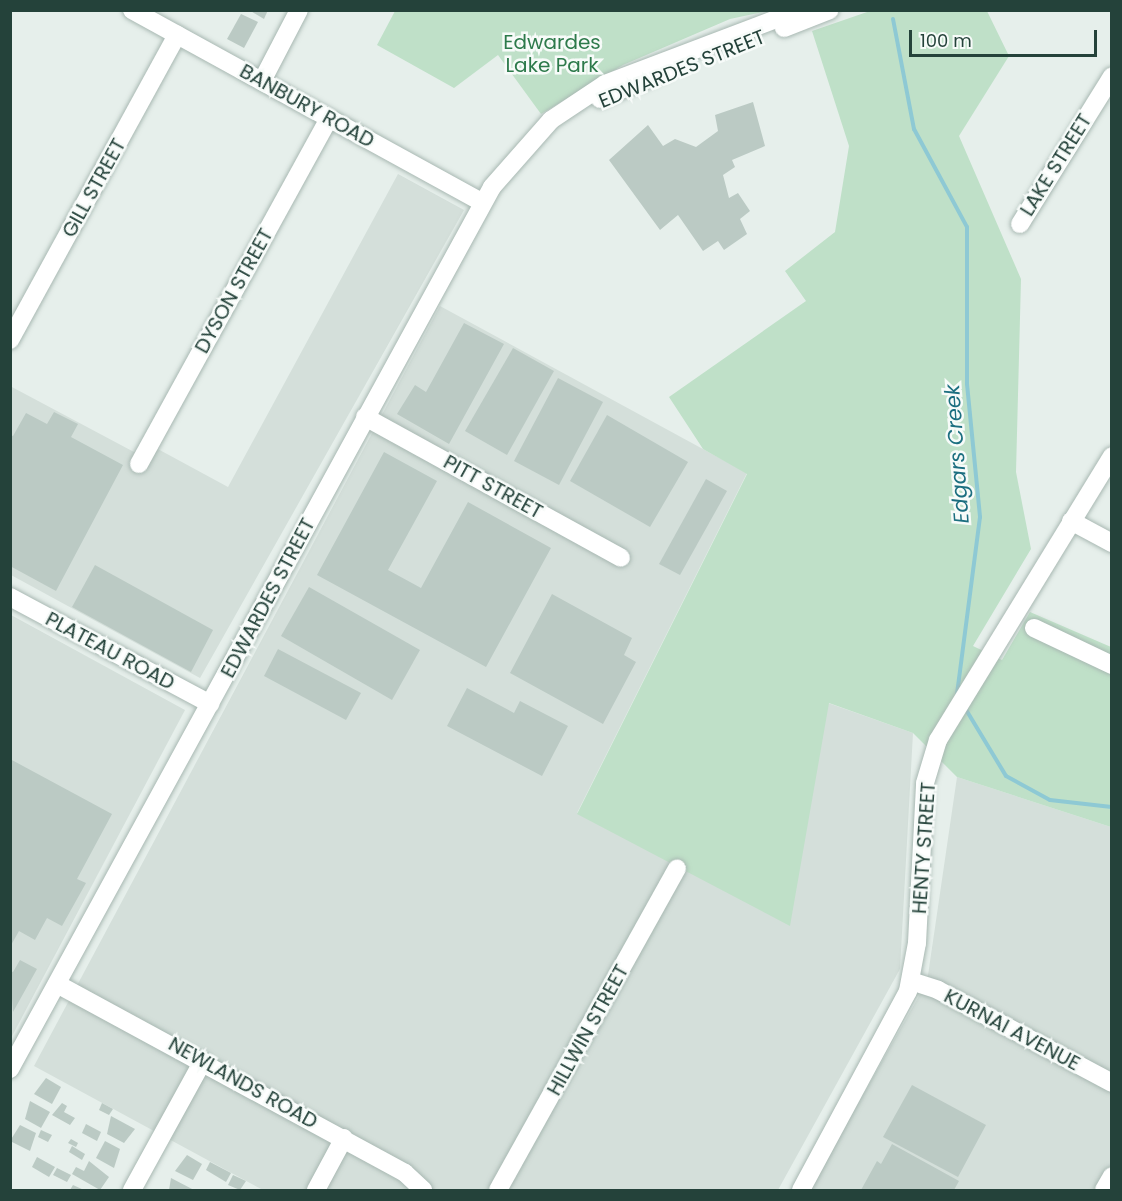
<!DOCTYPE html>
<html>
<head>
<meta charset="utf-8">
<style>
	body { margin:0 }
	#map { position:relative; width:1122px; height:1201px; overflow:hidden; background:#e6efeb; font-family:Poppins,sans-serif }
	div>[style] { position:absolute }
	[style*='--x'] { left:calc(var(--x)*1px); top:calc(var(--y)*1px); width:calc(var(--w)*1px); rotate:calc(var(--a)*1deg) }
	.built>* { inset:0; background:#d4dfda }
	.green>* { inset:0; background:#bfe0c8 }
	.stream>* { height:4px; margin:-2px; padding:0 2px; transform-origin:2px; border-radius:2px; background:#8ec9d4 }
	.building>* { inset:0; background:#bbcac4 }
	.roads { filter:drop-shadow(0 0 2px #a8b8b2) drop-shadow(0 0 2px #a8b8b2) }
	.minor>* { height:18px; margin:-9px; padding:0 9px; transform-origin:9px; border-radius:9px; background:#fff }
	span { translate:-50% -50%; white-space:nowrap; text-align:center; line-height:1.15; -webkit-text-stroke:5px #f7fbf9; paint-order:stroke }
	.park-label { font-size:20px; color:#2d7a4b }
	.street-label { font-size:20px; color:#24423a }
	.water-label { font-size:21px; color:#1c6f80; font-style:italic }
	.frame { position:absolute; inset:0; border:12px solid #24423a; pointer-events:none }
	.scale { position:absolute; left:909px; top:30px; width:188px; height:27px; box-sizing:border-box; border:3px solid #24423a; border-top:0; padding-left:8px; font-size:18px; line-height:21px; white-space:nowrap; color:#24423a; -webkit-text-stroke:4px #f7fbf9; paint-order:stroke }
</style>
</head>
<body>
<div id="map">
	<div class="built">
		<div style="clip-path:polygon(398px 174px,464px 210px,200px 678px,11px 575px,10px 386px,149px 460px,156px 448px,228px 487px)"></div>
		<div style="clip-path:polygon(440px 306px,747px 473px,577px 813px,828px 703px,913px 733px,900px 969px,778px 1190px,263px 1190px,34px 1066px)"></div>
		<div style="clip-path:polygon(11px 615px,185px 710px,11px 1038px)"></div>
		<div style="clip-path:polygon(957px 777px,1111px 827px,1111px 1190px,809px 1190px,927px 982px)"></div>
	</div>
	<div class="green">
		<div style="clip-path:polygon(395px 11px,767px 11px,730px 19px,623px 65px,541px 114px,498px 55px,454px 88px,377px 45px)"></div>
		<div style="clip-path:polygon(870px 11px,987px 11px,1009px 56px,959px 136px,1021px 279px,1016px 472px,1031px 549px,973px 646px,1002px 660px,1030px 612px,1111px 647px,1111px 827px,957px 777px,913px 733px,829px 703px,790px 926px,577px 814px,747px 474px,703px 449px,669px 397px,806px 301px,785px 271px,835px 232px,849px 146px,812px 31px)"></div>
	</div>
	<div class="stream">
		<div style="--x:893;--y:19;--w:112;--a:79.2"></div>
		<div style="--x:914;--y:129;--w:111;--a:61.6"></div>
		<div style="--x:967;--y:227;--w:157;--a:90"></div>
		<div style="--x:967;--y:384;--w:134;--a:84.4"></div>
		<div style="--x:980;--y:517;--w:178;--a:97.4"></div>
		<div style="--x:965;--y:708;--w:79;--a:58.9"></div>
		<div style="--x:1006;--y:776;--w:50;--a:28.6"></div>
		<div style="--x:1050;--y:800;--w:62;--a:6.4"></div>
	</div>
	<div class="building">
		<div style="clip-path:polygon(249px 10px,268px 10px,264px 19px)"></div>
		<div style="clip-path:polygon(241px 14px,258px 22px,244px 48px,227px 39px)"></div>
		<div style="clip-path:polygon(753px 102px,765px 146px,732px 160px,735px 167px,723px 175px,729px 198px,738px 193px,750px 211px,740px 219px,747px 234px,724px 250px,718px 241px,703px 251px,678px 215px,660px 230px,609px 160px,648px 125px,663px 146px,675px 139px,696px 147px,718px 131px,715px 115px)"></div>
		<div style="clip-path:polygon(464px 323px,504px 344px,449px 444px,397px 414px,415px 385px,426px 392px)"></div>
		<div style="clip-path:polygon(513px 348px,554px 371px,507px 455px,465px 431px)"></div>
		<div style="clip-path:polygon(558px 378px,603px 402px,559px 485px,514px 461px)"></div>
		<div style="clip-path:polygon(54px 412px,78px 424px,71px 437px,123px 465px,56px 591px,10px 566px,10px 435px,13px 436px,26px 413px,47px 424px)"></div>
		<div style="clip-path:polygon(607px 415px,688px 462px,650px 527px,570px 481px)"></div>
		<div style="clip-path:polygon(384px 452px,437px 481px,388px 570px,421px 588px,468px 502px,551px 548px,486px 667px,317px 575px)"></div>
		<div style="clip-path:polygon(706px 479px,727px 491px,680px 575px,659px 564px)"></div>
		<div style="clip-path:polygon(95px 565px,213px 630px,191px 672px,72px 607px)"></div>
		<div style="clip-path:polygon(309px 587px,420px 650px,392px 700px,281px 636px)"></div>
		<div style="clip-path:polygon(552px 594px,632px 638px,624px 655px,636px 662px,603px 724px,510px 673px)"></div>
		<div style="clip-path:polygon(278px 649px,361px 693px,346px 720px,264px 676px)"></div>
		<div style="clip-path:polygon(467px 688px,514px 713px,520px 701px,568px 726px,542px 776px,447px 726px)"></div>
		<div style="clip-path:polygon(10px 759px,112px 814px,77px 879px,86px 883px,62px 926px,47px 918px,35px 940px,19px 931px,10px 947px)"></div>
		<div style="clip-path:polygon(20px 960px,37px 969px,13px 1012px,10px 971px,13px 972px)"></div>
		<div style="clip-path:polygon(46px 1078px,61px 1087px,52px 1104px,34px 1094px)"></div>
		<div style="clip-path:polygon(912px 1085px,986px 1125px,958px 1177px,883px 1137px)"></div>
		<div style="clip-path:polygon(30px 1101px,50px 1112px,41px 1128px,25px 1119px)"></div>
		<div style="clip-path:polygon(62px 1103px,67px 1106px,64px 1112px,75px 1118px,70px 1125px,52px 1115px)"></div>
		<div style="clip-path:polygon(102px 1103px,113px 1109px,109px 1115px,99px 1110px)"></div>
		<div style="clip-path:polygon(111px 1116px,135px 1129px,124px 1143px,107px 1134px)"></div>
		<div style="clip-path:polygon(86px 1124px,101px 1132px,97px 1141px,82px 1133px)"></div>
		<div style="clip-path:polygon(20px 1125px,36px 1133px,30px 1151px,10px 1141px)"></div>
		<div style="clip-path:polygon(41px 1130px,52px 1135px,48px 1142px,38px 1137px)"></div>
		<div style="clip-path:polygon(71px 1139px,78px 1143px,76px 1147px,68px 1143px)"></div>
		<div style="clip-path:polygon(105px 1141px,120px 1149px,114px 1168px,96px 1158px)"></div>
		<div style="clip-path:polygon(892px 1144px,959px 1181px,954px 1190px,861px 1190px,877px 1161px,881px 1164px)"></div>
		<div style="clip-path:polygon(72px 1146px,85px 1154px,82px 1160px,69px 1152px)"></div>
		<div style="clip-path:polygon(187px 1155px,202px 1164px,193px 1180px,175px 1171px)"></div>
		<div style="clip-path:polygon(37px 1157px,55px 1167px,49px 1177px,32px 1167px)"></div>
		<div style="clip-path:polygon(89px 1161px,109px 1177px,100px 1190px,72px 1174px,76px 1167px,84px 1171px)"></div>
		<div style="clip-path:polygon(210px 1162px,231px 1173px,226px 1182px,206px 1170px)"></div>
		<div style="clip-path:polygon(57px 1168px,71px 1175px,67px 1182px,53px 1175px)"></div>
		<div style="clip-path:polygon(233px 1175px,246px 1181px,240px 1190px,228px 1185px)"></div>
		<div style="clip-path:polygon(171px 1178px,194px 1190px,169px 1190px)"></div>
		<div style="clip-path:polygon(73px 1185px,84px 1190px,70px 1190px)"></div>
	</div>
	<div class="roads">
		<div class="minor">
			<div style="--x:132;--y:10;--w:398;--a:28.8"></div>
			<div style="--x:784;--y:28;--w:49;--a:-21.4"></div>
			<div style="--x:262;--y:81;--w:80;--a:-62.5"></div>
			<div style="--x:600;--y:99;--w:71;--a:-23.3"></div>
			<div style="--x:1020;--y:224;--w:174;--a:-58.1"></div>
			<div style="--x:10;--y:340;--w:348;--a:-61.3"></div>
			<div style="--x:365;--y:417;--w:292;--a:28.8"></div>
			<div style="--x:139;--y:464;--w:394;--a:-61.2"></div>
			<div style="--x:1071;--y:521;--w:47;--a:28.2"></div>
			<div style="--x:10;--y:597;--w:227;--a:28.1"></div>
			<div style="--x:1034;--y:628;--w:86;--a:25.4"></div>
			<div style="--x:911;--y:981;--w:28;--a:18"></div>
			<div style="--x:938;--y:990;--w:197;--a:28.1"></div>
			<div style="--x:57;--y:984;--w:396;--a:28.5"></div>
			<div style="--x:405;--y:1173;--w:25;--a:43"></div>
			<div style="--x:10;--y:1069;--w:1005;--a:-61.34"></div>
			<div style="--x:492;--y:187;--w:89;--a:-48.6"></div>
			<div style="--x:551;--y:120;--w:65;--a:-33.7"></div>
			<div style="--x:605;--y:84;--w:209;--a:-20.8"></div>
			<div style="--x:132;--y:1190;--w:147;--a:-61.2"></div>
			<div style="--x:316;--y:1190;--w:59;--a:-61.7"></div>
			<div style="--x:498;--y:1190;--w:368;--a:-60.9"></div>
			<div style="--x:801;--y:1190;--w:226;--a:-61.7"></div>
			<div style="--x:908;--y:991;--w:49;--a:-79.4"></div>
			<div style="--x:917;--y:943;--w:160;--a:-87.1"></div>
			<div style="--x:925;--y:783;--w:45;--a:-73.2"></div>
			<div style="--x:938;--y:740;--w:333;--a:-58.5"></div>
			<div style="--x:1104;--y:1190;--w:16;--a:-60"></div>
		</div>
	</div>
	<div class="park-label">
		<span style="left:552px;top:54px">Edwardes<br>Lake Park</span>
	</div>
	<div class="street-label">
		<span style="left:682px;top:69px;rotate:-22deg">EDWARDES STREET</span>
		<span style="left:307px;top:106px;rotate:29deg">BANBURY ROAD</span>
		<span style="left:1056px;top:165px;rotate:-58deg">LAKE STREET</span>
		<span style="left:94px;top:188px;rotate:-61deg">GILL STREET</span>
		<span style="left:234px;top:291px;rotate:-61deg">DYSON STREET</span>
		<span style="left:493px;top:487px;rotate:29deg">PITT STREET</span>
		<span style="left:268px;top:598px;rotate:-62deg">EDWARDES STREET</span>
		<span style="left:110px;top:651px;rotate:28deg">PLATEAU ROAD</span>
		<span style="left:924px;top:848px;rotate:-86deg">HENTY STREET</span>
		<span style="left:588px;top:1030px;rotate:-61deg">HILLWIN STREET</span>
		<span style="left:1012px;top:1030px;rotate:28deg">KURNAI AVENUE</span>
		<span style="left:243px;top:1083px;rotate:29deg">NEWLANDS ROAD</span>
	</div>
	<div class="water-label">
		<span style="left:957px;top:454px;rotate:-94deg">Edgars Creek</span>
	</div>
	<div class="frame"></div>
	<div class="scale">100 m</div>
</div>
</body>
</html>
